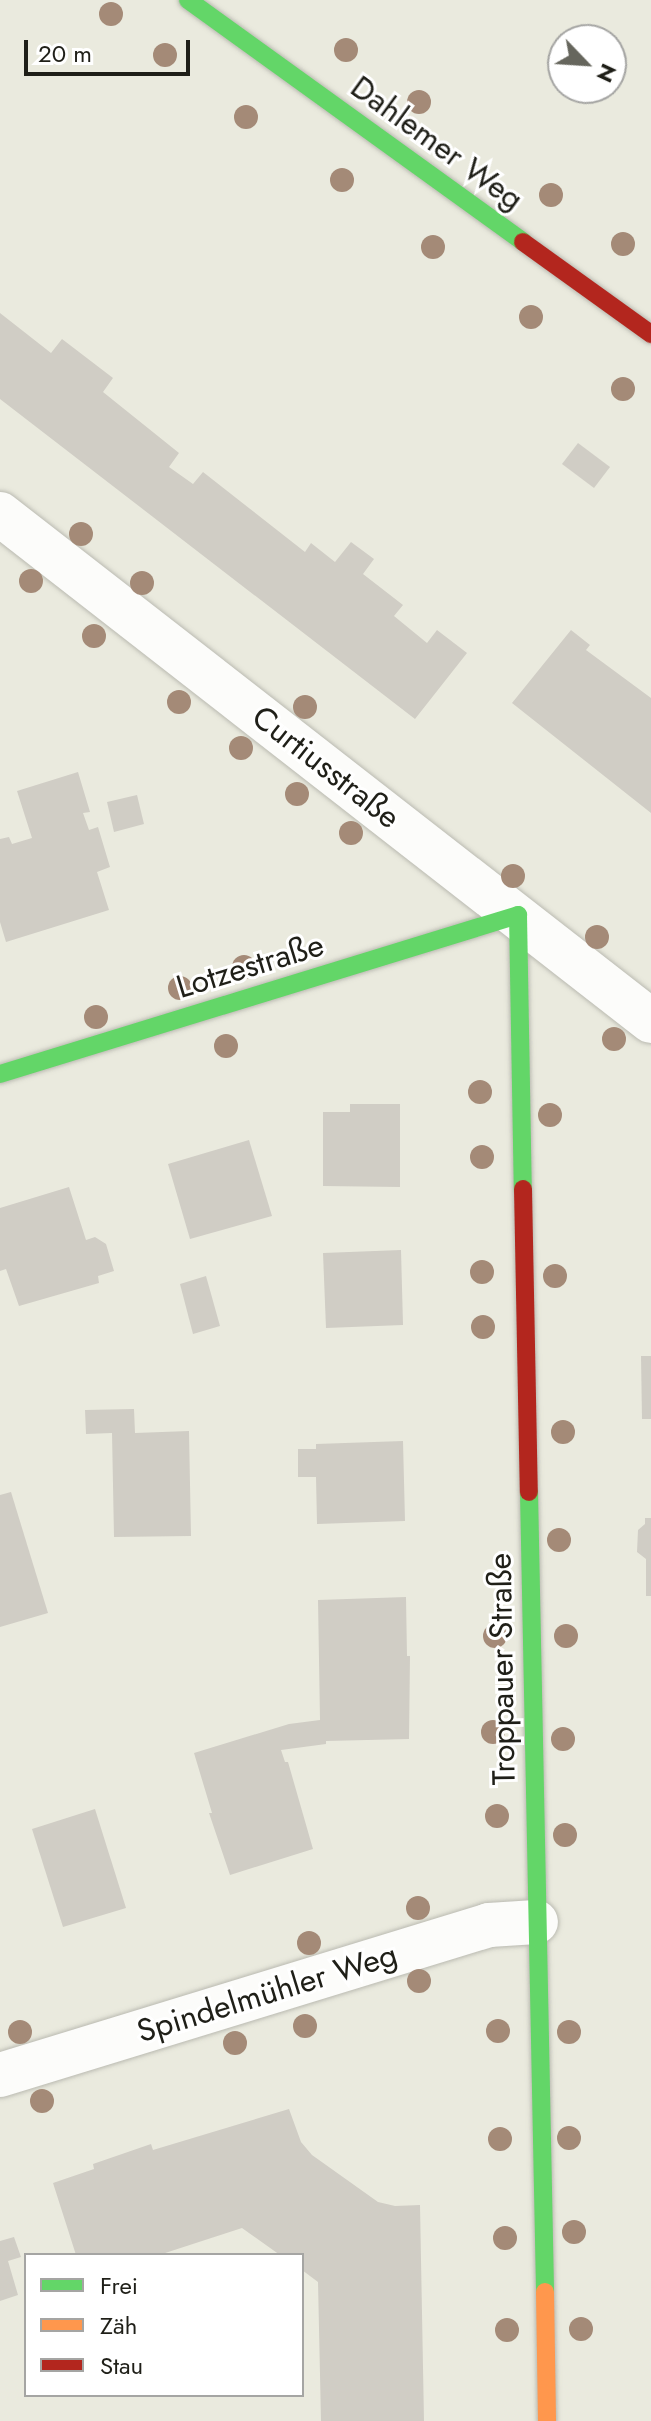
<!DOCTYPE html>
<html>
<head>
<meta charset="utf-8">
<style>
	body { margin:0 }
	#map { position:relative; width:651px; height:2421px; overflow:hidden; background:#eaeade; font-family:Jost,sans-serif }
	div>[style] { position:absolute }
	[style*='--x'] { left:calc(var(--x)*1px); top:calc(var(--y)*1px); width:calc(var(--w)*1px); rotate:calc(var(--a)*1deg) }
	.building>* { inset:0; background:#d0cdc5 }
	.roads { filter:drop-shadow(0 0 2px #babab1) drop-shadow(0 0 2px #babab1) }
	.street>* { height:44px; margin:-22px; padding:0 22px; transform-origin:22px; border-radius:22px; background:#fcfcfa }
	.fast>* { height:18px; margin:-9px; padding:0 9px; transform-origin:9px; border-radius:9px; background:#63d668 }
	.slow>* { height:18px; margin:-9px; padding:0 9px; transform-origin:9px; border-radius:9px; background:#ff974d }
	.jam>* { height:18px; margin:-9px; padding:0 9px; transform-origin:9px; border-radius:9px; background:#b3261e }
	.trees>* { width:24px; height:24px; margin:-12px; border-radius:50%; background:#a48a77 }
	span { translate:-50% -50%; white-space:nowrap; text-align:center; line-height:1.15; -webkit-text-stroke:6px #fff; paint-order:stroke }
	.street-label { font-size:32px; color:#1f1f18 }
	.legend { position:absolute; left:24px; top:2253px; width:280px; height:144px; box-sizing:border-box; background:#fff; border:2px solid #a5a5a3; margin:0; padding:10px 14px; list-style:none; font-size:24px; color:#1f1f18 }
	.legend li { display:flex; align-items:center; gap:16px; height:40px }
	.legend b { width:40px; border:2px solid #a5a5a3 }
	.north { position:absolute; left:547px; top:24px; width:80px; height:80px; box-sizing:border-box; background:#fff; border:2px solid #a5a5a3; border-radius:50%; rotate:115deg; font-size:22px; font-weight:700; line-height:32px; text-align:center; color:#1f1f18 }
	.north::after { content:''; display:block; margin:auto; width:28px; height:36px; background:#66665d; clip-path:polygon(50% 0,100% 100%,50% 72%,0 100%) }
	.scale { position:absolute; left:24px; top:40px; width:166px; height:36px; box-sizing:border-box; border:4px solid #1f1f18; border-top:0; padding-left:10px; font-size:24px; line-height:28px; white-space:nowrap; color:#1f1f18; -webkit-text-stroke:6px #fff; paint-order:stroke }
</style>
</head>
<body>
<div id="map">
	<div class="building">
		<div style="clip-path:polygon(0 313px,51px 353px,62px 339px,113px 378px,103px 392px,179px 453px,169px 467px,193px 484px,203px 472px,305px 552px,311px 543px,335px 562px,351px 542px,374px 559px,363px 574px,403px 605px,394px 616px,427px 643px,437px 630px,467px 653px,415px 719px,0 399px)"></div>
		<div style="clip-path:polygon(578px 443px,610px 467px,594px 488px,562px 464px)"></div>
		<div style="clip-path:polygon(571px 630px,590px 645px,586px 650px,651px 698px,651px 813px,512px 703px)"></div>
		<div style="clip-path:polygon(78px 772px,90px 812px,83px 813px,89px 830px,98px 827px,110px 867px,97px 872px,109px 910px,6px 942px,0 922px,0 839px,9px 837px,12px 844px,32px 838px,17px 791px)"></div>
		<div style="clip-path:polygon(137px 795px,144px 824px,114px 832px,107px 802px)"></div>
		<div style="clip-path:polygon(350px 1104px,400px 1104px,400px 1187px,323px 1186px,323px 1112px,350px 1112px)"></div>
		<div style="clip-path:polygon(249px 1140px,272px 1216px,190px 1239px,168px 1164px)"></div>
		<div style="clip-path:polygon(69px 1187px,86px 1240px,95px 1237px,106px 1244px,114px 1271px,98px 1276px,99px 1283px,19px 1306px,6px 1269px,0 1271px,0 1208px)"></div>
		<div style="clip-path:polygon(401px 1250px,403px 1325px,326px 1328px,323px 1253px)"></div>
		<div style="clip-path:polygon(206px 1276px,220px 1326px,193px 1334px,180px 1284px)"></div>
		<div style="clip-path:polygon(641px 1356px,651px 1356px,651px 1419px,642px 1419px)"></div>
		<div style="clip-path:polygon(134px 1409px,135px 1433px,189px 1431px,191px 1536px,114px 1537px,112px 1433px,86px 1434px,85px 1410px)"></div>
		<div style="clip-path:polygon(403px 1441px,405px 1521px,317px 1524px,316px 1477px,298px 1477px,298px 1449px,316px 1449px,316px 1444px)"></div>
		<div style="clip-path:polygon(11px 1492px,48px 1613px,0 1627px,0 1495px)"></div>
		<div style="clip-path:polygon(645px 1518px,651px 1518px,651px 1596px,646px 1596px,646px 1559px,637px 1552px,638px 1530px,645px 1524px)"></div>
		<div style="clip-path:polygon(406px 1597px,407px 1656px,410px 1656px,409px 1739px,326px 1741px,326px 1744px,281px 1750px,285px 1762px,288px 1762px,313px 1849px,230px 1875px,209px 1813px,212px 1813px,194px 1753px,289px 1724px,320px 1720px,318px 1600px)"></div>
		<div style="clip-path:polygon(95px 1809px,126px 1908px,63px 1927px,32px 1829px)"></div>
		<div style="clip-path:polygon(289px 2109px,301px 2142px,312px 2155px,378px 2202px,395px 2206px,420px 2205px,424px 2421px,321px 2421px,318px 2282px,302px 2270px,302px 2255px,280px 2255px,242px 2228px,159px 2255px,76px 2255px,53px 2183px,94px 2169px,93px 2164px,151px 2144px,153px 2150px)"></div>
		<div style="clip-path:polygon(14px 2237px,21px 2257px,8px 2261px,18px 2295px,0 2301px,0 2241px)"></div>
	</div>
	<div class="roads">
		<div class="street">
			<div style="--x:0;--y:514;--w:825;--a:37.91"></div>
			<div style="--x:0;--y:2075;--w:511;--a:-17.05"></div>
			<div style="--x:489;--y:1925;--w:47;--a:-3.7"></div>
		</div>
		<div class="fast">
			<div style="--x:188;--y:0;--w:413;--a:35.8"></div>
			<div style="--x:0;--y:1074;--w:542;--a:-17.06"></div>
			<div style="--x:518;--y:915;--w:274;--a:89"></div>
			<div style="--x:529;--y:1492;--w:800;--a:88.85"></div>
		</div>
		<div class="slow">
			<div style="--x:545;--y:2292;--w:129;--a:89.1"></div>
		</div>
		<div class="jam">
			<div style="--x:523;--y:242;--w:158;--a:35.7"></div>
			<div style="--x:523;--y:1189;--w:303;--a:88.9"></div>
		</div>
	</div>
	<div class="trees">
		<div style="left:111px;top:14px"></div>
		<div style="left:346px;top:50px"></div>
		<div style="left:165px;top:55px"></div>
		<div style="left:419px;top:102px"></div>
		<div style="left:246px;top:117px"></div>
		<div style="left:342px;top:180px"></div>
		<div style="left:551px;top:195px"></div>
		<div style="left:623px;top:244px"></div>
		<div style="left:433px;top:247px"></div>
		<div style="left:531px;top:317px"></div>
		<div style="left:623px;top:389px"></div>
		<div style="left:81px;top:534px"></div>
		<div style="left:31px;top:581px"></div>
		<div style="left:142px;top:583px"></div>
		<div style="left:94px;top:636px"></div>
		<div style="left:179px;top:702px"></div>
		<div style="left:305px;top:707px"></div>
		<div style="left:241px;top:748px"></div>
		<div style="left:297px;top:794px"></div>
		<div style="left:351px;top:833px"></div>
		<div style="left:513px;top:876px"></div>
		<div style="left:597px;top:937px"></div>
		<div style="left:244px;top:967px"></div>
		<div style="left:180px;top:988px"></div>
		<div style="left:96px;top:1017px"></div>
		<div style="left:614px;top:1039px"></div>
		<div style="left:226px;top:1046px"></div>
		<div style="left:480px;top:1092px"></div>
		<div style="left:550px;top:1115px"></div>
		<div style="left:482px;top:1157px"></div>
		<div style="left:482px;top:1272px"></div>
		<div style="left:555px;top:1276px"></div>
		<div style="left:483px;top:1327px"></div>
		<div style="left:563px;top:1432px"></div>
		<div style="left:559px;top:1540px"></div>
		<div style="left:495px;top:1636px"></div>
		<div style="left:566px;top:1636px"></div>
		<div style="left:493px;top:1732px"></div>
		<div style="left:563px;top:1739px"></div>
		<div style="left:497px;top:1816px"></div>
		<div style="left:565px;top:1835px"></div>
		<div style="left:418px;top:1908px"></div>
		<div style="left:309px;top:1943px"></div>
		<div style="left:419px;top:1981px"></div>
		<div style="left:305px;top:2026px"></div>
		<div style="left:498px;top:2031px"></div>
		<div style="left:20px;top:2032px"></div>
		<div style="left:569px;top:2032px"></div>
		<div style="left:235px;top:2043px"></div>
		<div style="left:42px;top:2101px"></div>
		<div style="left:569px;top:2138px"></div>
		<div style="left:500px;top:2139px"></div>
		<div style="left:574px;top:2232px"></div>
		<div style="left:505px;top:2238px"></div>
		<div style="left:581px;top:2329px"></div>
		<div style="left:507px;top:2330px"></div>
	</div>
	<div class="street-label">
		<span style="left:437px;top:143px;rotate:36deg">Dahlemer Weg</span>
		<span style="left:326px;top:767px;rotate:38deg">Curtiusstraße</span>
		<span style="left:250px;top:966px;rotate:-17deg">Lotzestraße</span>
		<span style="left:502px;top:1669px;rotate:-91deg">Troppauer Straße</span>
		<span style="left:267px;top:1993px;rotate:-17deg">Spindelmühler Weg</span>
	</div>
	<ul class="legend">
	<li><b style="height:10px;background:#63d668"></b>Frei</li>
	<li><b style="height:10px;background:#ff974d"></b>Zäh</li>
	<li><b style="height:10px;background:#b3261e"></b>Stau</li>
	</ul>
	<div class="north">N</div>
	<div class="scale">20 m</div>
</div>
</body>
</html>
